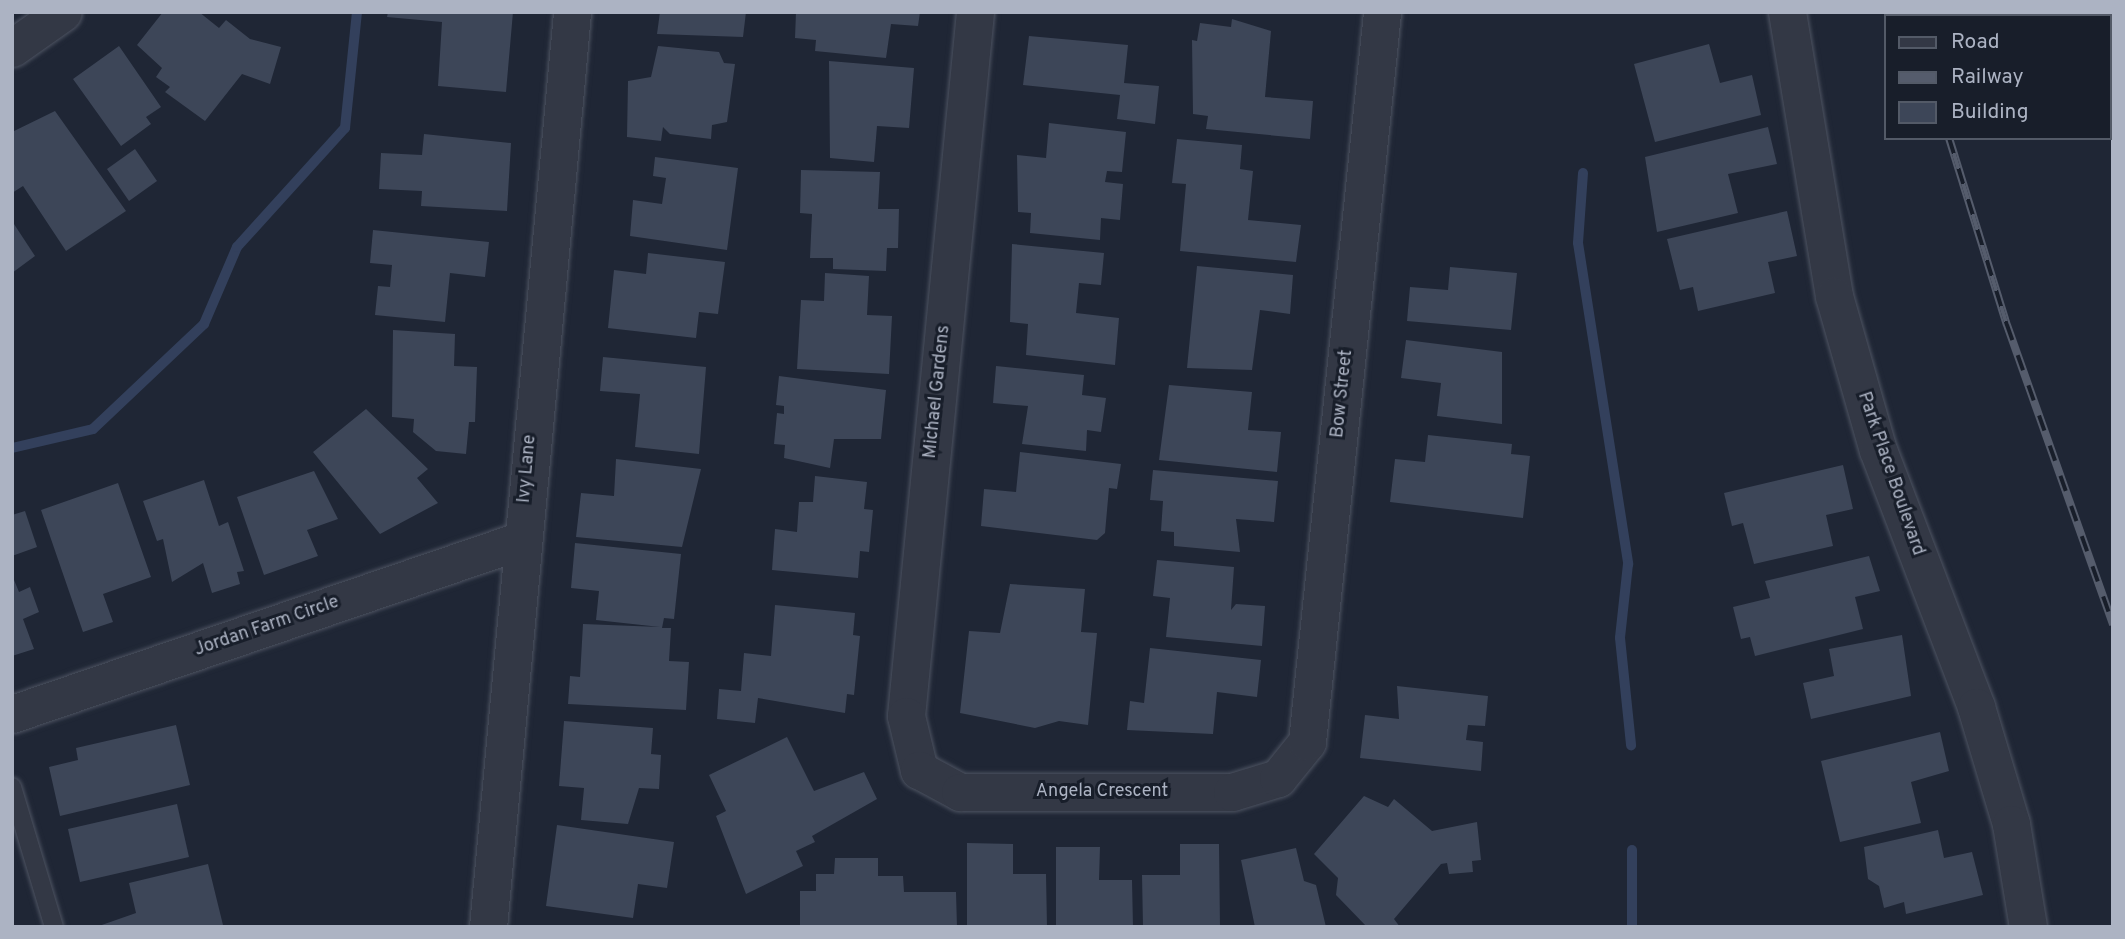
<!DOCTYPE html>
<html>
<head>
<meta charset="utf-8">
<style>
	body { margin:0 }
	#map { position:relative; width:2125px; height:939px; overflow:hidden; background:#1f2635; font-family:Overpass,sans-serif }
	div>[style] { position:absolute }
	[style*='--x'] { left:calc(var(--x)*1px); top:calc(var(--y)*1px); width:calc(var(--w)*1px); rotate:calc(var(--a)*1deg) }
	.stream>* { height:10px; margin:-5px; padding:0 5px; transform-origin:5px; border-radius:5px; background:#33405c }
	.building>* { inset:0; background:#3d4658 }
	.roads { filter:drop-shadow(0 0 2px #4d5361) drop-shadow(0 0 2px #4d5361) }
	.lane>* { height:18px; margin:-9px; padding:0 9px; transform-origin:9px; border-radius:9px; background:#333845 }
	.street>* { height:37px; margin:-18.5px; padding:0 18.5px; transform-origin:18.5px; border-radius:18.5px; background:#333845 }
	.rail>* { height:8px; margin-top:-4px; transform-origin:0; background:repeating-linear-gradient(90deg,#181e2a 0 16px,#555c6c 0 32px); box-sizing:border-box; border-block:2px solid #555c6c }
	span { translate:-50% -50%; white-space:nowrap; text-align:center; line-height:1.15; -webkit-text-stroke:6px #181e2a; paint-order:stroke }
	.street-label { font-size:18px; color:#acb3c3 }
	.frame { position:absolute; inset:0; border:14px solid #acb3c3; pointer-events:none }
	.legend { position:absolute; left:1884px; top:14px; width:228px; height:126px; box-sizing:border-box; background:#181e2a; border:2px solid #535a67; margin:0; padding:9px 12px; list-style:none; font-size:21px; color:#acb3c3 }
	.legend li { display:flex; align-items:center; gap:14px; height:35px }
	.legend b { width:35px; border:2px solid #535a67 }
</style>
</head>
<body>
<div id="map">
	<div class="stream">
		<div style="--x:1583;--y:173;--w:70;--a:94.1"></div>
		<div style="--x:1578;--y:243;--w:325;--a:81.1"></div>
		<div style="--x:1628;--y:564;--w:74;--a:96.2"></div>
		<div style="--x:1620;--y:638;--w:108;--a:84.1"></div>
		<div style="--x:12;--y:448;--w:83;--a:-13.2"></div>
		<div style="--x:93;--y:429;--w:153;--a:-43.4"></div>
		<div style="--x:204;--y:324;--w:84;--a:-66.8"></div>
		<div style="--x:237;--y:247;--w:161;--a:-47.8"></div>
		<div style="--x:345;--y:128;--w:117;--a:-84.1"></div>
		<div style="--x:1632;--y:927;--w:77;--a:-90"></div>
	</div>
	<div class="building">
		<div style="clip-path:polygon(163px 12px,199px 12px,219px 28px,226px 20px,250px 39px,281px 47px,270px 84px,242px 74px,205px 121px,165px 92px,170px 87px,156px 77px,162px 68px,137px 45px)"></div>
		<div style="clip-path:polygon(388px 12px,513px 12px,506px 92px,438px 86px,442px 22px,387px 17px)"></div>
		<div style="clip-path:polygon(660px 12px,746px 12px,743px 37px,657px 34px)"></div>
		<div style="clip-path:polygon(796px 12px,920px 12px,918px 26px,891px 24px,886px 58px,815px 51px,816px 40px,795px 38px)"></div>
		<div style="clip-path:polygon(1232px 19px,1271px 31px,1265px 97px,1313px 101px,1310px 139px,1206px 129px,1208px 116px,1193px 114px,1192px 40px,1197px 41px,1200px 23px,1231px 27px)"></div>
		<div style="clip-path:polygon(1029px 36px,1128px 45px,1124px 83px,1159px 86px,1155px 124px,1117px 119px,1120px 95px,1023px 85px)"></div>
		<div style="clip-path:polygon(1709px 44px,1720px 83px,1752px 75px,1761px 115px,1655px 142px,1634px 64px)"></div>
		<div style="clip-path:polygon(119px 46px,161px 107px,146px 117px,151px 124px,121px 146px,73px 79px)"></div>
		<div style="clip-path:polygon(658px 46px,719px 52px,724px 63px,735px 64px,727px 122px,712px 125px,711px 139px,670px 134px,663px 127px,661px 141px,627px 137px,628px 81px,651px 77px)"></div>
		<div style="clip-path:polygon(829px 61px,914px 68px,909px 128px,877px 126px,874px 162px,830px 158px)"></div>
		<div style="clip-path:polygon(55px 111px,126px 211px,66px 251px,23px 186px,12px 193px,12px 132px)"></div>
		<div style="clip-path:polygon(1049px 123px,1126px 132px,1122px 172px,1107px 171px,1105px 182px,1123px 184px,1120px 220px,1101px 218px,1100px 240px,1030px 233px,1031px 213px,1018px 212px,1017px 155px,1046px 158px)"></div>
		<div style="clip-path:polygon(1768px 127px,1777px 164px,1728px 174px,1738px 213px,1657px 232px,1645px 157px)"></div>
		<div style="clip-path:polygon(424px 134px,511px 143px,507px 211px,421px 206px,422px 191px,379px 189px,381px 153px,422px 155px)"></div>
		<div style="clip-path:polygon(1177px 139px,1242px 145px,1240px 169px,1253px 171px,1248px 220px,1301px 225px,1296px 262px,1180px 251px,1186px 184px,1172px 183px)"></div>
		<div style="clip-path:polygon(135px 149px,157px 181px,129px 201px,107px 169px)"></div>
		<div style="clip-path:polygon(655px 157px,738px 168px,727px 250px,630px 236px,633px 200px,662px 204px,666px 178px,653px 176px)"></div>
		<div style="clip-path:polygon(801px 170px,880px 172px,878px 209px,899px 209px,898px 248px,887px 248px,886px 271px,833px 269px,833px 258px,810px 258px,812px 214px,800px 213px)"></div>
		<div style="clip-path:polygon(1787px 211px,1797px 256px,1768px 262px,1775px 293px,1698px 311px,1693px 287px,1680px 290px,1667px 239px)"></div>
		<div style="clip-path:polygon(12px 221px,35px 256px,12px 273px)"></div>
		<div style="clip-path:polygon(373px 230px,489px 242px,485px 277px,450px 273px,445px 322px,375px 315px,378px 286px,390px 287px,392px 265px,370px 263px)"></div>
		<div style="clip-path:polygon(1012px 244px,1104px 253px,1101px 285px,1079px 283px,1076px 313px,1119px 318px,1115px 365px,1026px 355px,1028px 324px,1010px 322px)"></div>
		<div style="clip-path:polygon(648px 253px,725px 262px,718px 314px,699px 312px,696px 338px,608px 328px,614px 270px,646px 274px)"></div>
		<div style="clip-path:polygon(1197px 266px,1293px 275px,1290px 314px,1260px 310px,1252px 370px,1187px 368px)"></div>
		<div style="clip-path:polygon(1450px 267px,1517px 273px,1511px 330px,1407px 321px,1410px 287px,1448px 290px)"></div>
		<div style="clip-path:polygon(825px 273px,869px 276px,867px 315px,892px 316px,889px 374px,797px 369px,801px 300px,824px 301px)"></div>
		<div style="clip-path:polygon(393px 330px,455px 334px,454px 366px,477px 367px,475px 422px,469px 422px,466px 454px,436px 451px,413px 432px,414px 419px,392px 417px)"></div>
		<div style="clip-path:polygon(1406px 340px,1502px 352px,1502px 424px,1437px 416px,1441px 383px,1401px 378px)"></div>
		<div style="clip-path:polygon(603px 357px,706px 367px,699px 454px,635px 447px,640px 394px,600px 391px)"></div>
		<div style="clip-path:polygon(996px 366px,1084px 375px,1082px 395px,1106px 398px,1101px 432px,1087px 430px,1086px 451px,1022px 444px,1028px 406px,993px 403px)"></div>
		<div style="clip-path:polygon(779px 376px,886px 390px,881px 439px,834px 439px,830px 468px,784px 458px,785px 445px,774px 444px,777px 413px,784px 414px,784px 406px,776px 405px)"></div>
		<div style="clip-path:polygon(1169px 385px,1252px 392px,1248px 430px,1281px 432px,1277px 472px,1159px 460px)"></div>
		<div style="clip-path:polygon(366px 409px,428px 469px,417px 478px,438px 503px,380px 534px,313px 452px)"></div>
		<div style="clip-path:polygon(1428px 435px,1512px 444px,1511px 454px,1530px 456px,1523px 518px,1390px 502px,1395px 459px,1425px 462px)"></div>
		<div style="clip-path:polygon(1020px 452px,1121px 464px,1117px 489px,1109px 488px,1105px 533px,1097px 540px,981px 526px,984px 489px,1016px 492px)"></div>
		<div style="clip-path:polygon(616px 459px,701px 469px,682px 547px,576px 537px,581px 493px,614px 496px)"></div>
		<div style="clip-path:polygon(1843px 465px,1853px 509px,1826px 515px,1833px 546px,1754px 564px,1743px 523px,1732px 526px,1724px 493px)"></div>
		<div style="clip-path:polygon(1153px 470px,1278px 481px,1274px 522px,1236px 519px,1240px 552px,1174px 546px,1174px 532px,1161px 531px,1163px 501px,1150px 500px)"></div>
		<div style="clip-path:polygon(314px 471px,338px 519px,307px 530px,318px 556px,264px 575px,237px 497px)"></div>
		<div style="clip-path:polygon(815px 476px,867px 482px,864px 509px,873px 510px,869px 552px,860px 551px,858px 578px,772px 570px,775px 529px,797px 532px,799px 502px,813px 502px)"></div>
		<div style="clip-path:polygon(204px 480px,219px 526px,228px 522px,244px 571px,237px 572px,240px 584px,212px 593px,203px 563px,172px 582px,163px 539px,157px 541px,143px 501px)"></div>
		<div style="clip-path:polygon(118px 483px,151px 577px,103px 594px,113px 622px,83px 632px,41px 510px)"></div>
		<div style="clip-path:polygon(25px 511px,37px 547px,12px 556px,12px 515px)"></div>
		<div style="clip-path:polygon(575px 543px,681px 554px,674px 619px,664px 618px,662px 628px,671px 628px,669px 661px,689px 662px,686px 710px,568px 704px,570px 676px,580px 677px,583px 624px,660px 627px,596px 620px,599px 591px,571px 588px)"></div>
		<div style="clip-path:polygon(1869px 556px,1880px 591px,1855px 597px,1863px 629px,1755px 656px,1750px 637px,1741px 639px,1733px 607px,1770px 598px,1765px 581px)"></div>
		<div style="clip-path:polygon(1157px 560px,1234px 567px,1231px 610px,1236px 604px,1265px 606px,1262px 646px,1166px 637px,1170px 598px,1153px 596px)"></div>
		<div style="clip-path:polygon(12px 575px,19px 592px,30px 587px,39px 612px,23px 619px,34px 649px,12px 656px)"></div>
		<div style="clip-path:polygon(1010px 584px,1085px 589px,1081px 632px,1097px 633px,1088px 725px,1059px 721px,1035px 728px,960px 713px,969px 631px,1000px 633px)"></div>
		<div style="clip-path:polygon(775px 605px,855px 613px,853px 635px,860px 636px,854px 695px,847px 694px,845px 713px,758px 698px,755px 723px,717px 719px,719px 689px,741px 691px,744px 653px,771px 656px)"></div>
		<div style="clip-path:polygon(1902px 635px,1911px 696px,1811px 719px,1803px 683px,1834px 676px,1829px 649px)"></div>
		<div style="clip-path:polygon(1150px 648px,1261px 660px,1257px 697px,1217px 692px,1213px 734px,1127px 730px,1130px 701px,1144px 703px)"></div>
		<div style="clip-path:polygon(1397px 686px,1488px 696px,1485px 726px,1468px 725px,1466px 740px,1483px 742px,1481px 771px,1360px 758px,1365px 715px,1399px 719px)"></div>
		<div style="clip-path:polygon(564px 721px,653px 728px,651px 754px,661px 755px,659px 789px,639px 788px,628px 824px,581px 820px,584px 788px,559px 786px)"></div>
		<div style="clip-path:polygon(176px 725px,190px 785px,60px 816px,49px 767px,78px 760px,76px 748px)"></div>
		<div style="clip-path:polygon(1940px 732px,1949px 771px,1911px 782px,1921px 823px,1840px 842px,1821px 761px)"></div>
		<div style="clip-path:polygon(787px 737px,814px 791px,864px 772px,877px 799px,812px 836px,815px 842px,796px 851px,803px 866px,746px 894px,716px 816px,726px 811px,709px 775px)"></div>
		<div style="clip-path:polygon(1364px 796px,1388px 807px,1394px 799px,1432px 831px,1477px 822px,1481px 860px,1472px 861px,1473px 872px,1449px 874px,1447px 863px,1441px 864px,1394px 919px,1400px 927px,1367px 927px,1336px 895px,1338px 878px,1314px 854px)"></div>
		<div style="clip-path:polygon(177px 804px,189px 857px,80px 882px,68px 829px)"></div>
		<div style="clip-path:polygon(557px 825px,674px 842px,667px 888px,638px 884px,633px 918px,546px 906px)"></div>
		<div style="clip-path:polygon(1938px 830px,1944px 858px,1972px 852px,1983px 895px,1906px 914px,1904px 902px,1884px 908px,1879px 886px,1868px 879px,1864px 847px)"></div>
		<div style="clip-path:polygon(967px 843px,1013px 844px,1013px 874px,1046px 874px,1047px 927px,967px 927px)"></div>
		<div style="clip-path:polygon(1180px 844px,1219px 844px,1220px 927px,1143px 927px,1142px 875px,1180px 875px)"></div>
		<div style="clip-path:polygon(1056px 847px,1100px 847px,1099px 880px,1132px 880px,1133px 927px,1056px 927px)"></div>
		<div style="clip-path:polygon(1296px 848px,1304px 881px,1316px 885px,1326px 927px,1255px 927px,1241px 860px)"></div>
		<div style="clip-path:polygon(835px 858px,878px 858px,878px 876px,903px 876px,904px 892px,956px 892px,957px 927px,800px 927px,800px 891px,816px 891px,816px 874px,834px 874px)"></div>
		<div style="clip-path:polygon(208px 864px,223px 925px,96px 927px,136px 913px,129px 883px)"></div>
	</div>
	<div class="roads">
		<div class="lane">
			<div style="--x:12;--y:787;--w:146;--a:73.3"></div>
		</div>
		<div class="street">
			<div style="--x:975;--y:12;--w:707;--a:95.6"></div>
			<div style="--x:906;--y:716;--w:56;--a:76.5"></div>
			<div style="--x:919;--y:770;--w:47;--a:28.2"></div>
			<div style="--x:960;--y:792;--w:272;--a:0"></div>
			<div style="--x:1232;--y:792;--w:48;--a:-16.9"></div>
			<div style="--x:1278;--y:778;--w:46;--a:-51.1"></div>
			<div style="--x:1307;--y:742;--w:734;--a:-84.13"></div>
			<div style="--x:1787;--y:12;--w:288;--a:80.6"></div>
			<div style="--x:1834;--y:296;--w:160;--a:74.1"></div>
			<div style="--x:1878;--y:450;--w:275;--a:69.1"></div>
			<div style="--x:1976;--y:707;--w:122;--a:73.3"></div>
			<div style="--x:2011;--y:824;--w:104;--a:80.6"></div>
			<div style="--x:12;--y:48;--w:62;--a:-35.2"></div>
			<div style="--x:12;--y:714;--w:539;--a:-18.84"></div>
			<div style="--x:488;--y:927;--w:919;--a:-84.75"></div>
		</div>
	</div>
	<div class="rail">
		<div style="--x:1914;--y:12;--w:4;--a:76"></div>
		<div style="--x:1949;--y:138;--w:196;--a:72.8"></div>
		<div style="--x:2007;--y:325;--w:318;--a:70.5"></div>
	</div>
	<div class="street-label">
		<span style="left:938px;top:392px;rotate:-84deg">Michael Gardens</span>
		<span style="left:1343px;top:394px;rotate:-84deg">Bow Street</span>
		<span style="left:528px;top:469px;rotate:-85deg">Ivy Lane</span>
		<span style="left:1890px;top:474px;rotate:71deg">Park Place Boulevard</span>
		<span style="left:267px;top:627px;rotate:-19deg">Jordan Farm Circle</span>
		<span style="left:1102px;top:792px">Angela Crescent</span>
	</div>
	<div class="frame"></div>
	<ul class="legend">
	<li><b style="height:9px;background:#333845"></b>Road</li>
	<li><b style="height:9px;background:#555c6c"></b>Railway</li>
	<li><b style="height:19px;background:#3d4658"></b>Building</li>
	</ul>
</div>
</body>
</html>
